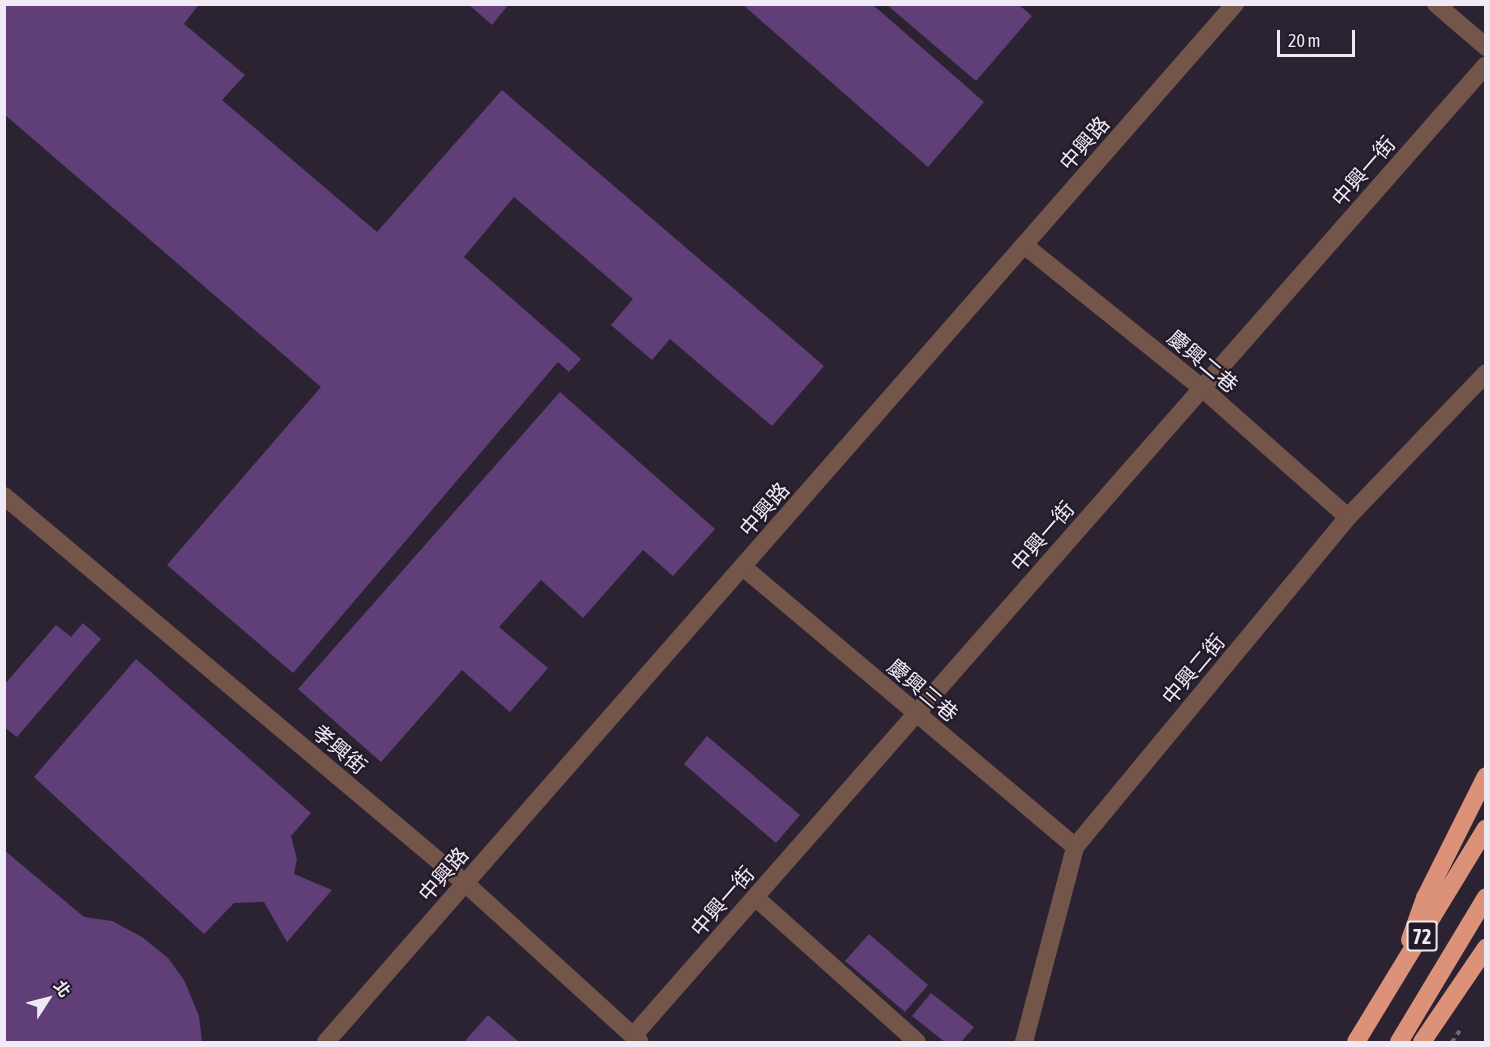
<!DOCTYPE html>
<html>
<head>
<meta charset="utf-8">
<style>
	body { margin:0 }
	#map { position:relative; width:1490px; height:1047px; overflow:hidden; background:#2b2332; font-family:"Asap Condensed","Noto Sans TC",sans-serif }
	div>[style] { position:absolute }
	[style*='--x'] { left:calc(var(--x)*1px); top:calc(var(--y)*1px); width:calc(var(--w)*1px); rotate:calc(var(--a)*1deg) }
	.building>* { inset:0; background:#603f78 }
	.path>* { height:4px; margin-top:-2px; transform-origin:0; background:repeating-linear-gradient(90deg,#716a77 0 4.5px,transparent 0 9px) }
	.minor>* { height:18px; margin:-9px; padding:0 9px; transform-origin:9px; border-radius:9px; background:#73554a }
	.highway>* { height:18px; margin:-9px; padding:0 9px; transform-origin:9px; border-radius:9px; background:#dc9278 }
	span { translate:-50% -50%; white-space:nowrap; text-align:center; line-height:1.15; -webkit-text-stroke:4.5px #221a28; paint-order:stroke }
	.shield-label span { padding:2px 4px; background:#221a28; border:2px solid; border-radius:4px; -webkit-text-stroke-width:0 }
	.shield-label { font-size:20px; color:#efeaf4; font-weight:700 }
	.street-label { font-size:21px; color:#efeaf4 }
	.frame { position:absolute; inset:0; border:6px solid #efeaf4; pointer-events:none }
	.north { position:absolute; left:18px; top:969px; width:60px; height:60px; -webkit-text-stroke:4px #221a28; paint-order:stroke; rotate:54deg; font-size:16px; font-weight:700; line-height:24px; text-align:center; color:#efeaf4 }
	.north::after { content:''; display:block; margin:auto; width:21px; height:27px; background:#efeaf4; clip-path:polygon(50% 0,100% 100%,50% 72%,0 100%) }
	.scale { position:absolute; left:1277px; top:30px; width:78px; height:27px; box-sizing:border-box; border:3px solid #efeaf4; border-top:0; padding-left:8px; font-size:18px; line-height:21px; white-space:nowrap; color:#efeaf4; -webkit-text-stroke:4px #221a28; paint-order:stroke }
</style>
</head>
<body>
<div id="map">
	<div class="building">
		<div style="clip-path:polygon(4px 4px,199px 4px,184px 24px,245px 75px,222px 100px,377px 232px,502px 90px,824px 366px,772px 426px,670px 339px,652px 360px,611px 325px,633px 299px,514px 197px,464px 257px,581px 359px,569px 372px,558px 362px,293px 673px,167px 565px,321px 387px,4px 114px)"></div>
		<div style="clip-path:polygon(468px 4px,509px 4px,492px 25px)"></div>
		<div style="clip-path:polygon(742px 4px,872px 4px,984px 102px,928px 167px)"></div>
		<div style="clip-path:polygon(886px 4px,1018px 4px,1032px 16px,976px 81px)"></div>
		<div style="clip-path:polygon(560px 392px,715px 529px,673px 576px,643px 550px,583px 618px,541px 580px,499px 627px,548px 668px,510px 712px,462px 670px,381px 762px,298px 689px)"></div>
		<div style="clip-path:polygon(83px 623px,101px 639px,17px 737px,4px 727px,4px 685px,56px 625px,71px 637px)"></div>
		<div style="clip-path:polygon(136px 659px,311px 813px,291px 836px,297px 859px,294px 874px,332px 890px,287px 942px,264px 902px,234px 903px,204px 934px,34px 777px)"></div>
		<div style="clip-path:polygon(707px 736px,800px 815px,776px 843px,684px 764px)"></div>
		<div style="clip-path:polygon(4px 850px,84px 917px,112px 921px,142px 937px,168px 958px,184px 980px,199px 1016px,202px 1042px,4px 1042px)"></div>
		<div style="clip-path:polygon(869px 934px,928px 985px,905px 1012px,845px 961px)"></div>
		<div style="clip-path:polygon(931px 993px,974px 1027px,961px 1042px,945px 1042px,912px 1016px)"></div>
		<div style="clip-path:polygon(488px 1015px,519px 1042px,464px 1042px)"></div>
	</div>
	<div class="path">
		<div style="--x:1452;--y:1042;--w:18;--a:-56"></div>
	</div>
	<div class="minor">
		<div style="--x:1436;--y:4;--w:66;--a:40.7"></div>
		<div style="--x:1024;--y:245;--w:228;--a:38.8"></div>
		<div style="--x:1202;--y:388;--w:195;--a:41.5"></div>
		<div style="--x:4;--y:496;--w:602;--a:40.01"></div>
		<div style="--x:465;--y:883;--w:236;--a:42.3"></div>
		<div style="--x:743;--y:567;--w:434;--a:40.1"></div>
		<div style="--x:755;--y:897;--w:217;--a:41.8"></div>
		<div style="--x:633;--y:1036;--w:1292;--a:-48.7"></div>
		<div style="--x:326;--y:1042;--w:1380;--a:-48.79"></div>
		<div style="--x:1024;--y:1042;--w:202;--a:-75.3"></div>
		<div style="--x:1075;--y:847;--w:428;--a:-50.4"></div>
		<div style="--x:1348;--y:517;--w:199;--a:-46.2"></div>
	</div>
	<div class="highway">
		<div style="--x:1410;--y:940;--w:45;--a:-70.3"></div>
		<div style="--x:1425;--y:898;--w:136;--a:-63.4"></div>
		<div style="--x:1356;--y:1042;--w:250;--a:-58.7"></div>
		<div style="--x:1399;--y:1042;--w:169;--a:-59"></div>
		<div style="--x:1422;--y:1042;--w:114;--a:-55.8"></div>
	</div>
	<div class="shield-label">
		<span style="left:1422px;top:936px">72</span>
	</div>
	<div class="street-label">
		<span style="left:1084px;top:143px;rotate:-49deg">中興路</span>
		<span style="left:1363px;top:171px;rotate:-49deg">中興一街</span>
		<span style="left:1203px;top:361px;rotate:40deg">慶興二巷</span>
		<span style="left:764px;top:509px;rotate:-49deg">中興路</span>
		<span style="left:1042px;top:536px;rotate:-49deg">中興一街</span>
		<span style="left:1193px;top:669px;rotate:-50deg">中興二街</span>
		<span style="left:923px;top:690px;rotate:40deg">慶興三巷</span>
		<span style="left:340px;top:749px;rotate:40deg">孝興街</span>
		<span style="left:443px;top:874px;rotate:-49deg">中興路</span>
		<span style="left:722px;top:901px;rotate:-49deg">中興一街</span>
	</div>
	<div class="frame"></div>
	<div class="north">北</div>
	<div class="scale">20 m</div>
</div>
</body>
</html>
